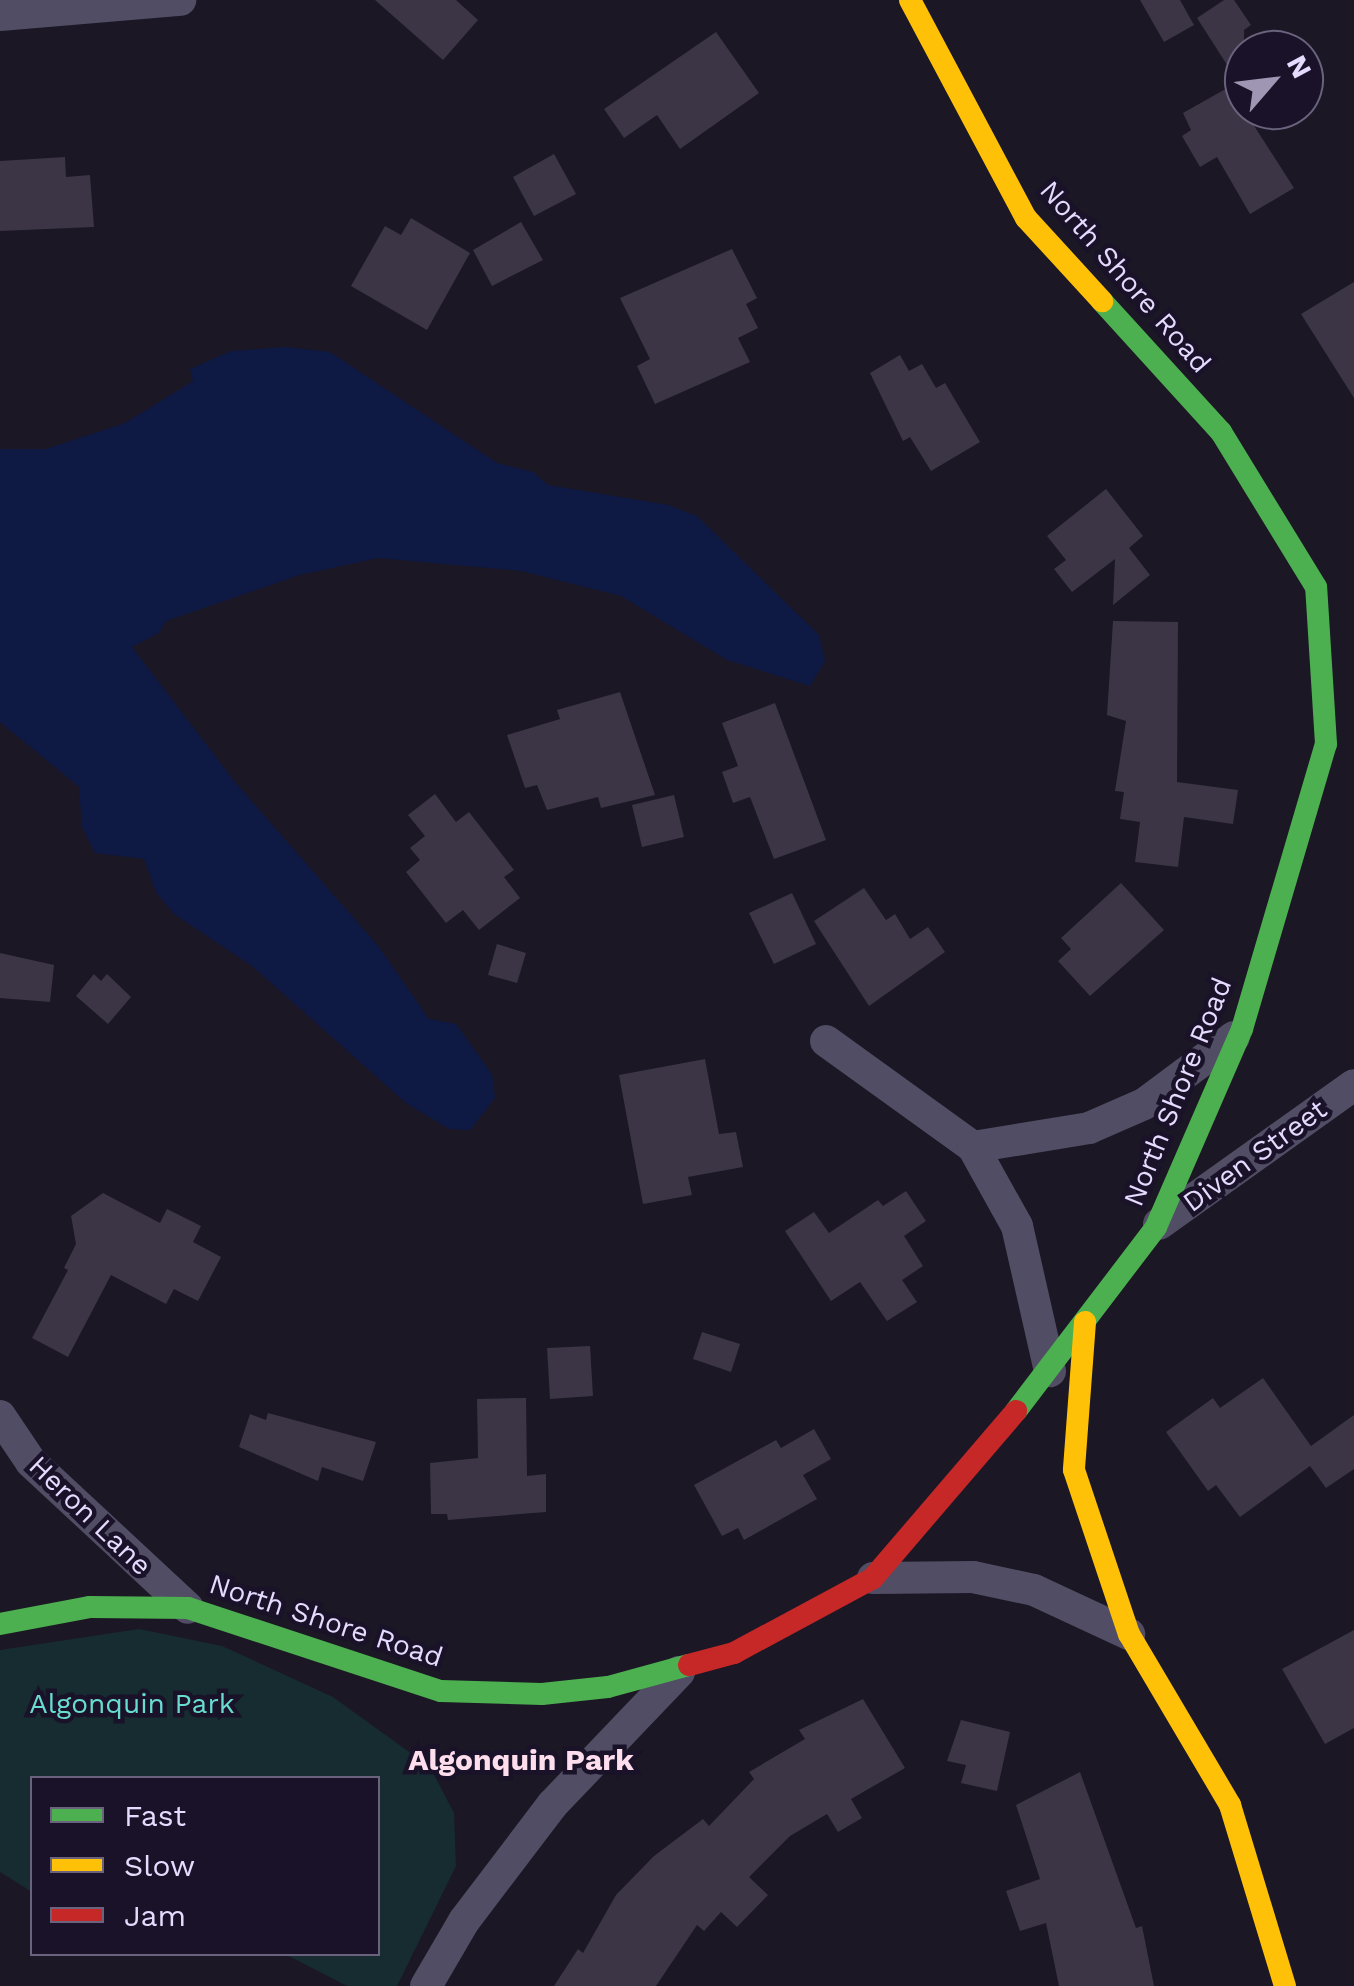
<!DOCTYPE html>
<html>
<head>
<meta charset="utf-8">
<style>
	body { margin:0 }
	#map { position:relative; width:1354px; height:1986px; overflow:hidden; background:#1b1724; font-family:"Work Sans",sans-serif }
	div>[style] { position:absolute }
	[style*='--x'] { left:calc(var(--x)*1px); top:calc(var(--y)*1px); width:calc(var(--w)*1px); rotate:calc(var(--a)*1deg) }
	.green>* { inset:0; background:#162c31 }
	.water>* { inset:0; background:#0e1944 }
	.building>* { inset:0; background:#3b3546 }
	.street>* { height:32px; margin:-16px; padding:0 16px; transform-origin:16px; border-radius:16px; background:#514d64 }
	.fast>* { height:22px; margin:-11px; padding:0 11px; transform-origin:11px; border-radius:11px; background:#4caf50 }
	.slow>* { height:22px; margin:-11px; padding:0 11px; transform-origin:11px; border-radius:11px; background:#ffc107 }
	.jam>* { height:22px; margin:-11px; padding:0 11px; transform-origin:11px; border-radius:11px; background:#c62828 }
	span { translate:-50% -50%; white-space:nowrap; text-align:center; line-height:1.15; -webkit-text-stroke:9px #191229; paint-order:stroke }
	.street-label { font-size:28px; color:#e5dbfe }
	.park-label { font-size:28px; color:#69dcd1 }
	.neighbourhood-label { font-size:30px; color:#fedded; font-weight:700 }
	.legend { position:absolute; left:30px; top:1776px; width:350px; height:180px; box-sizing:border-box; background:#191229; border:2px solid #6b627e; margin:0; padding:12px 18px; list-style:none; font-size:30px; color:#e5dbfe }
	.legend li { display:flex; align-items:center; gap:20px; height:50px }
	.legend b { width:50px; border:2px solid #6b627e }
	.north { position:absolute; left:1224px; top:30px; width:100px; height:100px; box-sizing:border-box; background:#191229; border:2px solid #6b627e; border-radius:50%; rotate:62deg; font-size:28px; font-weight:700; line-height:40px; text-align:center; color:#e5dbfe }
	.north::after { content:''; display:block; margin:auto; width:35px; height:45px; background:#9e96b2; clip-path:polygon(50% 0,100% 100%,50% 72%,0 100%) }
</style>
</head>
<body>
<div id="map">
	<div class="green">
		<div style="clip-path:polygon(139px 1629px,222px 1646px,333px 1697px,430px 1767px,454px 1813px,456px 1866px,397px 1986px,347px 1986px,285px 1954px,378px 1954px,378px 1778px,32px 1778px,32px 1892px,0 1872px,0 1650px)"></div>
	</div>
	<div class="water">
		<div style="clip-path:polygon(285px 347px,330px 352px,497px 463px,533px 472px,548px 485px,668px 505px,697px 516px,819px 635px,825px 661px,810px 686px,727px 660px,621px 596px,521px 571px,378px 558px,300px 575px,166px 621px,159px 633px,132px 647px,235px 782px,379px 947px,429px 1019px,456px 1024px,492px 1074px,495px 1098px,470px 1130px,449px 1129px,406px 1103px,252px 966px,174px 914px,156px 892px,144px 859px,95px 853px,82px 827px,79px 787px,0 722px,0 449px,46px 449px,125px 423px,193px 381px,190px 369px,231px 351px)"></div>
	</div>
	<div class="building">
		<div style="clip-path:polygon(375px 0,456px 0,478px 20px,443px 60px)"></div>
		<div style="clip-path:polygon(1140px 0,1180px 0,1194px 25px,1164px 42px)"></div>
		<div style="clip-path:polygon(1224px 0,1234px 0,1251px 25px,1244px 30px,1244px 110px,1294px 188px,1250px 214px,1217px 157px,1200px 167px,1182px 136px,1191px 130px,1183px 113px,1238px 82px,1197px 18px)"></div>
		<div style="clip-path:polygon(716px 32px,759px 93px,680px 149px,657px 115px,624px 138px,604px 109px)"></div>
		<div style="clip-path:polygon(554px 154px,576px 194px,534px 216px,513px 177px)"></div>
		<div style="clip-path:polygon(65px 157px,66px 177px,90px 175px,94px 227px,0 231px,0 161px)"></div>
		<div style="clip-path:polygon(411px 218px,470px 253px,427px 330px,351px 286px,385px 226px,401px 235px)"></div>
		<div style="clip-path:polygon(521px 222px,543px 260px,492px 286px,473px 250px)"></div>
		<div style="clip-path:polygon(732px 249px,757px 298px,746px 304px,758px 328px,738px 338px,750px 362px,655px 404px,637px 366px,650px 359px,620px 298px)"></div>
		<div style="clip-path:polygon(1354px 282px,1354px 398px,1301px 314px)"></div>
		<div style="clip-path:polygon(900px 355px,909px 371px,922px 364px,936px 388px,945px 383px,980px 442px,931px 471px,910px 437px,903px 441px,870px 373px)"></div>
		<div style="clip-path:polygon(1106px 489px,1143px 536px,1129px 548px,1150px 575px,1113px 605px,1115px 559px,1072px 592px,1054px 569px,1066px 560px,1047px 536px)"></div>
		<div style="clip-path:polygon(1113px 621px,1178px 622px,1177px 782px,1238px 790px,1233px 824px,1184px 817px,1178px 867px,1135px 862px,1140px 822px,1120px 819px,1124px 792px,1115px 791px,1126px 721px,1107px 715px)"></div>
		<div style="clip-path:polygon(620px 692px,655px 795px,601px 808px,598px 797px,547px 810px,537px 785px,525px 788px,507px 735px,560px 719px,557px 710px)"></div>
		<div style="clip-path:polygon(775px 703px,826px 840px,774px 859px,750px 797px,733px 803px,722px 772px,738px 766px,722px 723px)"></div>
		<div style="clip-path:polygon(435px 794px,456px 822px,469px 812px,514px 870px,504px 877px,520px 898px,479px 930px,463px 910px,446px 923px,406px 872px,420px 860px,410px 848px,425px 836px,408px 815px)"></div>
		<div style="clip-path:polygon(674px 795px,684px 837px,642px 847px,632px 805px)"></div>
		<div style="clip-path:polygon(1121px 883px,1164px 930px,1090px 996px,1058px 961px,1071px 949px,1061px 938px)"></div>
		<div style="clip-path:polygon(864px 888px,886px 920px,895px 914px,910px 939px,928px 927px,945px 952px,869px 1006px,814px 921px)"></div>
		<div style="clip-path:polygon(792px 893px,816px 944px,774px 964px,749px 913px)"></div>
		<div style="clip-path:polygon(497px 944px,526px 953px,517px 983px,488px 975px)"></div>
		<div style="clip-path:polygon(0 953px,54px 965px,50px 1002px,0 998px)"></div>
		<div style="clip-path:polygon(94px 974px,101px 981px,107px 974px,131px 997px,108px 1024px,76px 996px)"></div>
		<div style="clip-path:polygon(705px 1059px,719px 1134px,736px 1132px,743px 1167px,688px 1177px,692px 1195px,643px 1204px,619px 1075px)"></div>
		<div style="clip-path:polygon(906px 1191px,926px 1221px,904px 1236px,923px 1266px,902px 1280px,917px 1302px,887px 1321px,860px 1282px,831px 1301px,785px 1231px,814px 1212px,829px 1233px,878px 1200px,883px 1206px)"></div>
		<div style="clip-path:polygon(103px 1193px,160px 1223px,167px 1209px,201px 1226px,193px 1242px,221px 1257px,198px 1301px,174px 1289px,166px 1304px,111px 1275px,68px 1357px,32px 1338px,68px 1270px,64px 1268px,76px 1244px,71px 1216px)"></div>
		<div style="clip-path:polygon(702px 1332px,740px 1344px,731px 1372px,693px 1359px)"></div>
		<div style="clip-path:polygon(590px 1346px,593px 1396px,550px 1399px,547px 1348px)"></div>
		<div style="clip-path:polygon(1263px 1378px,1311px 1446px,1354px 1415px,1354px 1469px,1326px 1488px,1310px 1466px,1240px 1517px,1216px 1485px,1208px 1491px,1166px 1432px,1213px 1398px,1220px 1408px)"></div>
		<div style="clip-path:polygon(526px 1398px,527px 1476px,546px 1474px,546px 1512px,448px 1520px,447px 1514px,431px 1514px,430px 1463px,478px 1458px,477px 1399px)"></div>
		<div style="clip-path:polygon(268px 1413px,376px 1442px,363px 1481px,322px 1467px,318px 1481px,239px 1447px,250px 1414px,266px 1420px)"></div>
		<div style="clip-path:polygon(814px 1429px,831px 1459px,803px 1475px,817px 1499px,744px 1540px,738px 1528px,722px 1536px,694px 1485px,776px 1440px,781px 1448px)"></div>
		<div style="clip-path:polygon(1354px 1630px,1354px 1728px,1325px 1744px,1282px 1669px)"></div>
		<div style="clip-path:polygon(863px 1699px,905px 1768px,851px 1799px,862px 1818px,838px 1832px,827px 1814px,790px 1836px,749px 1877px,768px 1895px,737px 1927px,721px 1912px,704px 1931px,697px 1925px,656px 1986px,554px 1986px,578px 1949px,583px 1953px,616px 1895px,654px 1856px,703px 1819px,709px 1826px,754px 1779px,749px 1772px,805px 1739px,799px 1730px)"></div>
		<div style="clip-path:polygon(961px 1720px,1010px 1732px,997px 1791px,961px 1783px,966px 1765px,947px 1761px)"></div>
		<div style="clip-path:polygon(1080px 1772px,1136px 1928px,1142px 1926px,1154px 1986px,1059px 1986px,1046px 1923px,1020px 1931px,1006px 1891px,1040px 1879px,1016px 1805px)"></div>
	</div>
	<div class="street">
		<div style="--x:0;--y:15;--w:181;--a:-4.8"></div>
		<div style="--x:826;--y:1041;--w:181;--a:35.8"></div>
		<div style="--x:973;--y:1147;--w:90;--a:60.9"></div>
		<div style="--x:1017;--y:1226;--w:149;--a:77.2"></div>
		<div style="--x:973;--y:1147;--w:118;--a:-9.3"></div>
		<div style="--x:1089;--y:1128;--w:60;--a:-23.6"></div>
		<div style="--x:1144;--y:1104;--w:112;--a:-36.7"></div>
		<div style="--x:1159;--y:1224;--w:239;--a:-35.5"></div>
		<div style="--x:0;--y:1416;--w:55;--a:56"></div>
		<div style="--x:31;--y:1462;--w:214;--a:42.9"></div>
		<div style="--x:873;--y:1578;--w:100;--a:-0.6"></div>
		<div style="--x:973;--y:1577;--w:62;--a:12"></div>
		<div style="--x:1034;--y:1590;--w:105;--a:24.9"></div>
		<div style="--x:426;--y:1986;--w:75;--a:-59.7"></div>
		<div style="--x:464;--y:1921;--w:146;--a:-52.8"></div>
		<div style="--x:552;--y:1805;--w:184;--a:-46.3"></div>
	</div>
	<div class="fast">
		<div style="--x:1016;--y:1411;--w:231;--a:-52.7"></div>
		<div style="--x:1156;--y:1227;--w:216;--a:-66.5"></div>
		<div style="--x:1242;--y:1029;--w:297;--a:-73.6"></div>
		<div style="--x:1326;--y:744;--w:157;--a:-93.6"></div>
		<div style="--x:1316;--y:587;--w:182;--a:-121.5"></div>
		<div style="--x:1221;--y:432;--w:177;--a:-132.3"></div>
		<div style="--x:0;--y:1624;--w:92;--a:-10.7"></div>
		<div style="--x:90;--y:1607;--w:98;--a:0.6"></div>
		<div style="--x:188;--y:1608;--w:266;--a:18.2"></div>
		<div style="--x:441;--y:1691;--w:101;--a:1.7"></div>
		<div style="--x:542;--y:1694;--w:66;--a:-6.1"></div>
		<div style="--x:608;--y:1687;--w:84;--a:-15.2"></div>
	</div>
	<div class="slow">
		<div style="--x:910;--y:0;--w:247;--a:62"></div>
		<div style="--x:1026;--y:218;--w:113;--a:47.5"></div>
		<div style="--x:1085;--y:1322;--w:148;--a:94.3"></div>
		<div style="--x:1074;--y:1470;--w:173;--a:71.5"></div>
		<div style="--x:1129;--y:1634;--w:199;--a:59.4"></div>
		<div style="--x:1230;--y:1805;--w:189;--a:73.1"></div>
	</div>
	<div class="jam">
		<div style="--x:689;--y:1665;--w:47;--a:-14.9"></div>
		<div style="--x:734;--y:1653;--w:158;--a:-28.3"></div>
		<div style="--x:873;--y:1578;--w:220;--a:-49.4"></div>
	</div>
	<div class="street-label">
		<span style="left:1125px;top:277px;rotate:49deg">North Shore Road</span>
		<span style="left:1178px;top:1092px;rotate:-68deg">North Shore Road</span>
		<span style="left:1255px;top:1156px;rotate:-36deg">Diven Street</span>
		<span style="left:90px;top:1516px;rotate:44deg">Heron Lane</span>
		<span style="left:326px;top:1621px;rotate:18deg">North Shore Road</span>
	</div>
	<div class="park-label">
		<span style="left:132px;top:1704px">Algonquin Park</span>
	</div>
	<div class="neighbourhood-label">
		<span style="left:521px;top:1760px">Algonquin Park</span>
	</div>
	<ul class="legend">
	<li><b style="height:12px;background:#4caf50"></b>Fast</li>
	<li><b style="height:12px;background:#ffc107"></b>Slow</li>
	<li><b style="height:12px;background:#c62828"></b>Jam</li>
	</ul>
	<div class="north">N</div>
</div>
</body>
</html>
